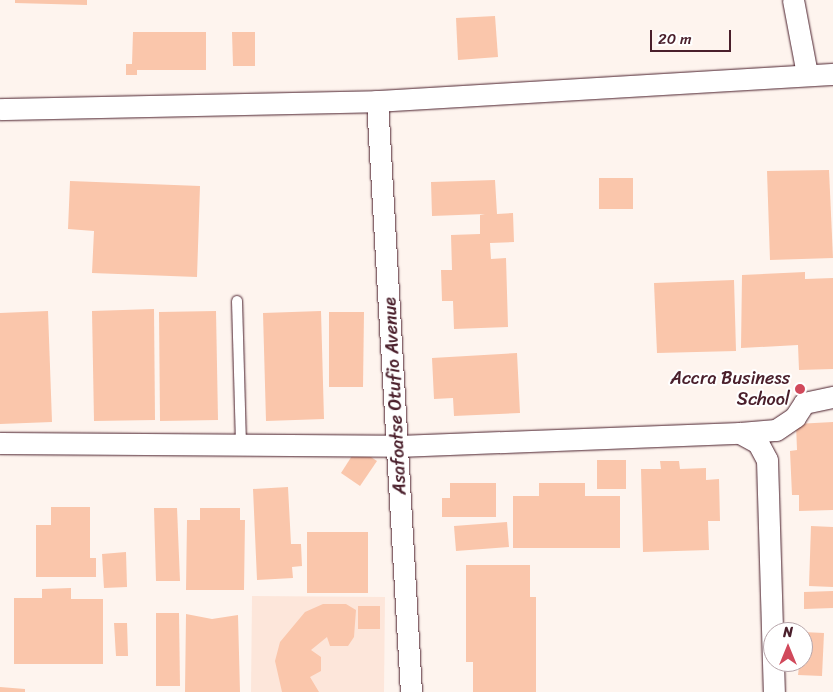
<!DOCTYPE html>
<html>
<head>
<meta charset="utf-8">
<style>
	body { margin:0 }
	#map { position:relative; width:833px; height:692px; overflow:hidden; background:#fef4ee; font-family:Sriracha,sans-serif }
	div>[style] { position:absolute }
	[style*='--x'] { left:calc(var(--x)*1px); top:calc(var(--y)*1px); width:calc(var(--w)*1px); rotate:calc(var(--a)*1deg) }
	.built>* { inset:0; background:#fde6da }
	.building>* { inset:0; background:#fac6ab }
	.roads { filter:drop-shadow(0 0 1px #4a1f2b) drop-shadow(0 0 1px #4a1f2b) }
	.lane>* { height:10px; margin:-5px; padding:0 5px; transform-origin:5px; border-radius:5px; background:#fff }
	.street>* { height:21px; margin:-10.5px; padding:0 10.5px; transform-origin:10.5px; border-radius:10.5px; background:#fff }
	.dots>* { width:14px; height:14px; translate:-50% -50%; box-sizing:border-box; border:2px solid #fff; border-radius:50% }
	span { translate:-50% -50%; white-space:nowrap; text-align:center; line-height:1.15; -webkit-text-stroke:4px #fff; paint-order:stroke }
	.poi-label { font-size:18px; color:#4a1f2b }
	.right { translate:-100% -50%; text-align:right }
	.street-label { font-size:18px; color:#4a1f2b }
	.north { position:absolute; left:763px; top:622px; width:50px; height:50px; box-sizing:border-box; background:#fff; border:1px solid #b7a5aa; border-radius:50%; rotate:0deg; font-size:14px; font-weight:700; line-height:20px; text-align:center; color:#4a1f2b }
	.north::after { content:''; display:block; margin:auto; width:18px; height:22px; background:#d1495b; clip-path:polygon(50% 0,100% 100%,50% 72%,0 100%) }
	.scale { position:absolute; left:650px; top:30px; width:81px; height:22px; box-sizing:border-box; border:2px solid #4a1f2b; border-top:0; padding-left:6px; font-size:15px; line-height:18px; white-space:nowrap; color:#4a1f2b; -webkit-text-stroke:4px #fff; paint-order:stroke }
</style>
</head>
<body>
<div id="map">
	<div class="built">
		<div style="clip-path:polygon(252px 596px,385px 597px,384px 692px,251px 692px)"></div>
	</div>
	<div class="building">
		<div style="clip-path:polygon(15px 0,87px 0,87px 5px,15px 3px)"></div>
		<div style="clip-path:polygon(495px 16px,498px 57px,458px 60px,456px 18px)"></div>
		<div style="clip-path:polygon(133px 32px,206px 32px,206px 70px,137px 70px,137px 75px,126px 75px,126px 64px,132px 64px)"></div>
		<div style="clip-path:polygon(232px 32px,255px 32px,255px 66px,233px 66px)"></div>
		<div style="clip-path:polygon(829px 170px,833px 258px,770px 260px,767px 171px)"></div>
		<div style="clip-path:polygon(599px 178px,633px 178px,633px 209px,599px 209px)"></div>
		<div style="clip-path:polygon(495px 180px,497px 214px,513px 213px,514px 242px,490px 243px,491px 259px,506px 258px,508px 327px,454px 329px,453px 301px,442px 301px,441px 270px,452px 270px,451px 235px,480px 234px,480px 215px,485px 214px,432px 216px,431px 182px)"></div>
		<div style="clip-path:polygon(70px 181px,200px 186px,197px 277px,92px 273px,94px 231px,68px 229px)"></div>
		<div style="clip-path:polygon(805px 272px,805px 279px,833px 278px,833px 369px,799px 370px,798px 345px,741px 348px,742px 275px)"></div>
		<div style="clip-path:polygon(734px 280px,736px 351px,657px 353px,654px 283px)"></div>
		<div style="clip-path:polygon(154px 309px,155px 420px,94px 421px,92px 311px)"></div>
		<div style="clip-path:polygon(48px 311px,52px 422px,0 424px,0 313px)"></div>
		<div style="clip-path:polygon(216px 311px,218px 420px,160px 421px,159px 312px)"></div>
		<div style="clip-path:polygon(321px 311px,324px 419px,266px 421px,263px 313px)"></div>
		<div style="clip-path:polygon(329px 312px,364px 312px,363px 387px,329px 387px)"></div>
		<div style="clip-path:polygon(517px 353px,520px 413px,454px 416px,453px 398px,434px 399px,432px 358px)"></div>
		<div style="clip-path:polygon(833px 422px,833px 510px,799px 511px,799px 495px,792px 495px,790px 451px,797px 450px,796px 424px)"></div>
		<div style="clip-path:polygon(357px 448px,377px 461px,360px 486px,341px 473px)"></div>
		<div style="clip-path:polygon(597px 460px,626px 460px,626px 489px,597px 489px)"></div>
		<div style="clip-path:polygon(660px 461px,679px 461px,680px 469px,706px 468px,706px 480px,719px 479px,720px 521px,708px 521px,709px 550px,643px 552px,641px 469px,661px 469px)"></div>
		<div style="clip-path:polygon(450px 483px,496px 483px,496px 517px,442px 517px,442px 498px,450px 498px)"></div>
		<div style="clip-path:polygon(539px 483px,585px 483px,585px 496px,620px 496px,620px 548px,513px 548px,513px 496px,539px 496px)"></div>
		<div style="clip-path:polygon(288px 487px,291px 544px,301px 544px,302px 566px,292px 567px,293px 578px,257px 580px,253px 489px)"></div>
		<div style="clip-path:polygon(51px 507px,90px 507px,90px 558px,96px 558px,96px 577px,36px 577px,36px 525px,51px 525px)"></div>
		<div style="clip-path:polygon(154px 508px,177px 508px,180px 581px,156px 581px)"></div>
		<div style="clip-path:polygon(200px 508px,240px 508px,240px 520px,245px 520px,244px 590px,186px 590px,187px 520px,200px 520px)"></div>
		<div style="clip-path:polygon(507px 522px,509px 547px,456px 551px,454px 526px)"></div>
		<div style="clip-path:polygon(811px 526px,833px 527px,833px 587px,809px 586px)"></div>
		<div style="clip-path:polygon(307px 532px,368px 532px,368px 593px,307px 593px)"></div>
		<div style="clip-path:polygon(126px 552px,127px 587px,104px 588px,102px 554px)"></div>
		<div style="clip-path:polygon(466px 565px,530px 565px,530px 597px,536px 597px,536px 692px,473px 692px,473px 662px,466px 662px)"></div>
		<div style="clip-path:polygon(71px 588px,71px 599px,103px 599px,103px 664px,14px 664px,14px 598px,42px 598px,42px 589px)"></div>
		<div style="clip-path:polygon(833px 591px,833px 608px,804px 609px,804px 592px)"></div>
		<div style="clip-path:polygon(323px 604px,346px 604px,356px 610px,354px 637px,348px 646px,330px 646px,327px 637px,311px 650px,321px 657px,321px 671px,310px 677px,319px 692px,282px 692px,275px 661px,280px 642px,305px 612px)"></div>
		<div style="clip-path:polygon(358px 606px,380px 606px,380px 629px,358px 629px)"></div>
		<div style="clip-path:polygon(156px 613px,179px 613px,180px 686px,156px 686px)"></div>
		<div style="clip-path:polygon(186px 614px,212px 619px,238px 615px,240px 692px,185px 692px)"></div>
		<div style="clip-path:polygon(114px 623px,127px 623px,128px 656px,116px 656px)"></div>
		<div style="clip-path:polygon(803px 632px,824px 633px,822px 676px,798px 675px)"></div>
		<div style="clip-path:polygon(0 687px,25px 689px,25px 692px,0 692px)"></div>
	</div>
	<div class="roads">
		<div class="lane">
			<div style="--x:237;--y:301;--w:144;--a:88.4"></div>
		</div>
		<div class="street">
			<div style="--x:793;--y:0;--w:75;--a:79.3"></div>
			<div style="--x:377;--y:101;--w:592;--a:86.71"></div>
			<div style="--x:0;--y:109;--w:377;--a:-1.2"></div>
			<div style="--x:377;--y:101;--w:457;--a:-3.4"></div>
			<div style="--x:740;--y:433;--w:21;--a:29"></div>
			<div style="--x:758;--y:443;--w:19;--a:62"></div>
			<div style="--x:767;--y:460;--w:232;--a:88.3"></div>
			<div style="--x:0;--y:443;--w:398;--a:0.4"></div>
			<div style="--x:398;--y:446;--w:342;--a:-2.2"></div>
			<div style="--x:740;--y:433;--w:36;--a:-5"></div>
			<div style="--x:776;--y:430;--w:23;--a:-34"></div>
			<div style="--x:795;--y:417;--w:17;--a:-57"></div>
			<div style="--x:804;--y:403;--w:30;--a:-12"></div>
		</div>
	</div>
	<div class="dots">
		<div style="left:800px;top:389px;background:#d1495b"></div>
	</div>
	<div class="poi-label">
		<span class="right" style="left:790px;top:389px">Accra Business<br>School</span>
	</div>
	<div class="street-label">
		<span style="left:395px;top:396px;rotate:-93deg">Asafoatse Otufio Avenue</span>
	</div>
	<div class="north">N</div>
	<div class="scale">20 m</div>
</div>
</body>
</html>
